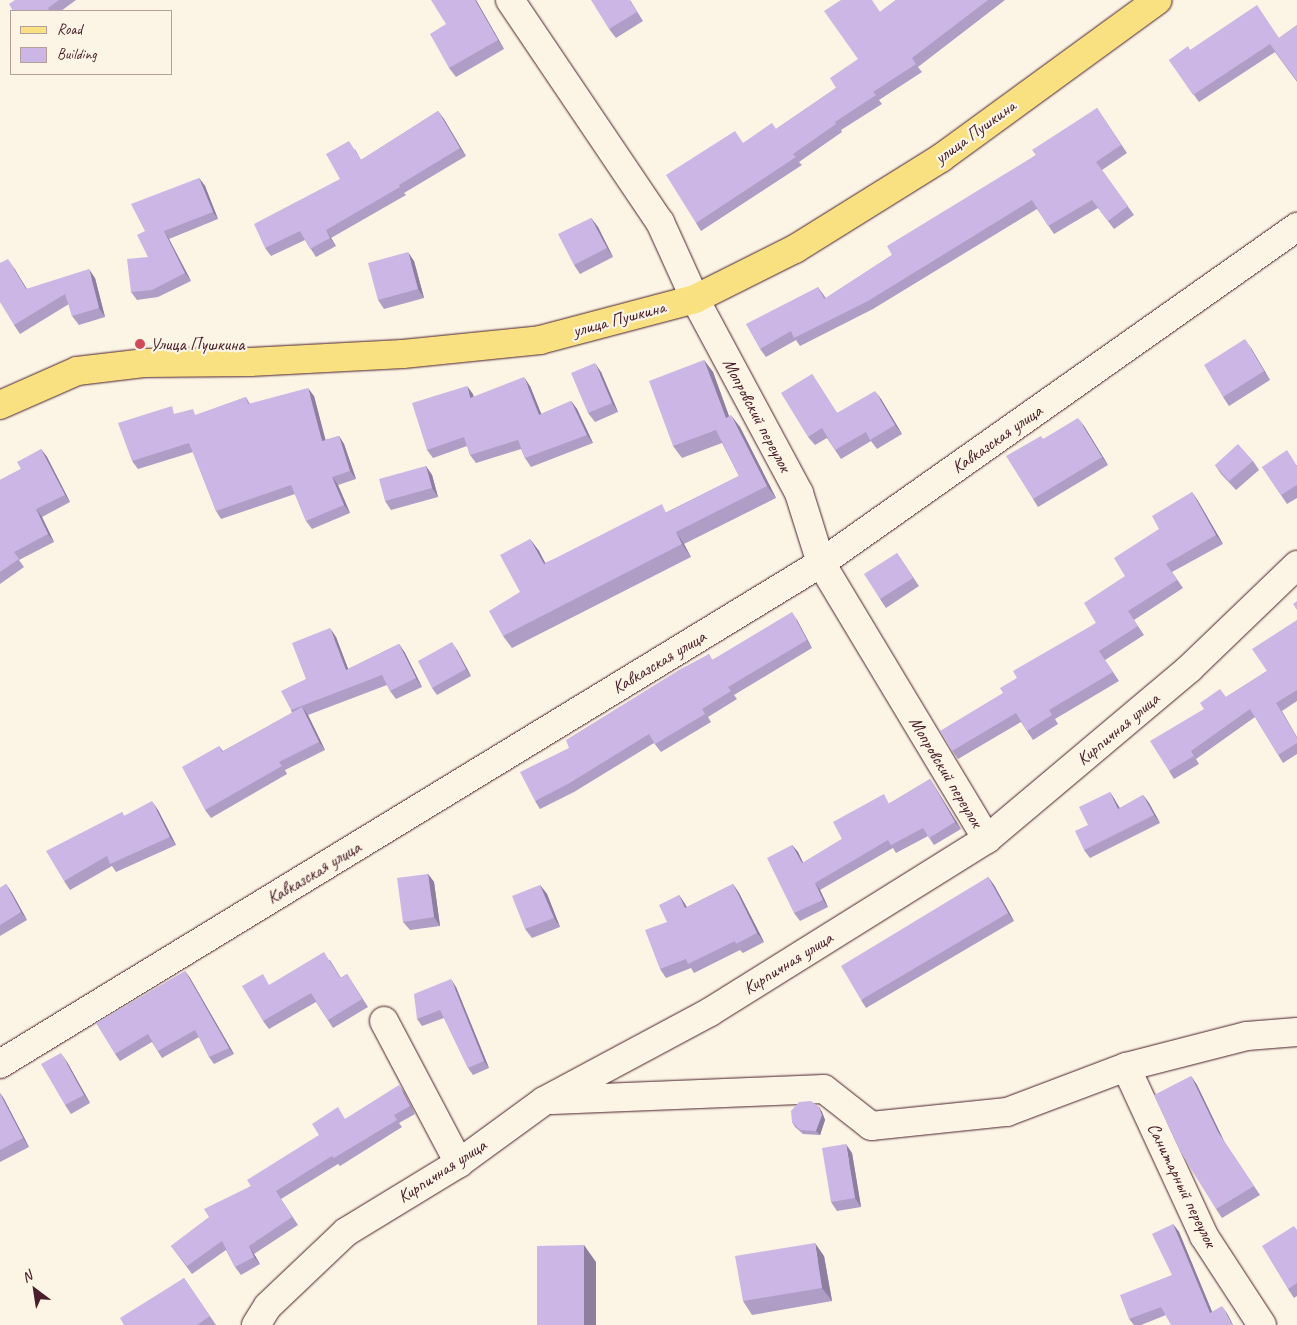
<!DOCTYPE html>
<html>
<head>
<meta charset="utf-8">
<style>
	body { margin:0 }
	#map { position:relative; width:1297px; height:1325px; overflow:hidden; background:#fcf5e5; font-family:Caveat,sans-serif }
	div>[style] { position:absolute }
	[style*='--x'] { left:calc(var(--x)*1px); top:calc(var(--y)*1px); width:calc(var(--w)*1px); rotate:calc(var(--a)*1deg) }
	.roads { filter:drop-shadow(0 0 1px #4a1f2b) drop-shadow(0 0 1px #4a1f2b) }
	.minor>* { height:28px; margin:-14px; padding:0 14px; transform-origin:14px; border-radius:14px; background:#fcf5e5 }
	.major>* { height:28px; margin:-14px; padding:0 14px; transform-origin:14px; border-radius:14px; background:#f9e181 }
	.wall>* { inset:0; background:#af9dc5 }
	.shaded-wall>* { inset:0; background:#8e7fa0 }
	.building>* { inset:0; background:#cbb6e5 }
	.dots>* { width:14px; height:14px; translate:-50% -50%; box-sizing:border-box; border:2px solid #fcf5e5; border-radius:50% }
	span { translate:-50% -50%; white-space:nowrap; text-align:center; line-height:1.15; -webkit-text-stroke:4.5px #fcf5e5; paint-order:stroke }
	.street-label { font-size:18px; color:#4a1f2b }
	.poi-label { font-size:18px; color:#4a1f2b }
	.left { translate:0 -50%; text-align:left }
	.legend { position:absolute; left:10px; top:10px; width:162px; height:65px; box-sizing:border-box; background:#fcf5e5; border:1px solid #b59f9b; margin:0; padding:6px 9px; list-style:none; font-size:15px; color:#4a1f2b }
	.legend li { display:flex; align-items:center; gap:10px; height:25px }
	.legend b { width:25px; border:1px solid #b59f9b }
	.north { position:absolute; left:10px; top:1265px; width:50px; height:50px; -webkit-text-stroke:4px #fcf5e5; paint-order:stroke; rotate:329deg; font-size:14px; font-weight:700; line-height:20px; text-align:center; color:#4a1f2b }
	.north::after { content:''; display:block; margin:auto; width:18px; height:22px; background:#4a1f2b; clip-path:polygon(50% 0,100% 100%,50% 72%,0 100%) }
</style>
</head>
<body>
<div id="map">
	<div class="roads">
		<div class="minor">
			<div style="--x:510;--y:0;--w:268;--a:56"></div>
			<div style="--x:660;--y:222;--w:85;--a:65.6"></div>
			<div style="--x:695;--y:299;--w:220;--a:61.8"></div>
			<div style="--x:799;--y:493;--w:73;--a:72.6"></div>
			<div style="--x:821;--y:563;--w:322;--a:59"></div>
			<div style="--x:384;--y:1021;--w:161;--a:62.2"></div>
			<div style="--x:0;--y:1064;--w:962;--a:-31.39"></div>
			<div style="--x:821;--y:563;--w:583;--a:-35.22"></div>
			<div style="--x:1126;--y:1067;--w:186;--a:65.2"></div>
			<div style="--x:1204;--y:1236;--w:106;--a:56.9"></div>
			<div style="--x:552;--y:1100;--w:272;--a:-2.3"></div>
			<div style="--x:824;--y:1089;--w:60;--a:38.2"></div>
			<div style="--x:871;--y:1126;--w:137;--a:-5.9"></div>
			<div style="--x:1007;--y:1112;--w:127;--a:-20.7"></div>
			<div style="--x:1126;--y:1067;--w:125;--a:-14.4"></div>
			<div style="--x:1247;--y:1036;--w:50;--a:-4.6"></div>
			<div style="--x:256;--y:1325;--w:22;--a:-58"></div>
			<div style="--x:268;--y:1306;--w:108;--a:-43.5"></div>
			<div style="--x:346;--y:1232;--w:132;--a:-31.4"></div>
			<div style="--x:459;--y:1163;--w:105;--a:-36.1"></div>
			<div style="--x:544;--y:1101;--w:188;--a:-28.2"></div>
			<div style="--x:710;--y:1012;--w:327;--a:-32"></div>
			<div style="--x:987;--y:839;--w:264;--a:-40.1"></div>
			<div style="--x:1189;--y:669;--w:150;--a:-43.9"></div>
		</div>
		<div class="major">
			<div style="--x:0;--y:405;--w:84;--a:-23.8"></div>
			<div style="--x:77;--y:371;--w:67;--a:-6.8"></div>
			<div style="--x:144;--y:363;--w:106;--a:-0.5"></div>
			<div style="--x:250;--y:362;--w:153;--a:-3"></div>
			<div style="--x:403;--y:354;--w:138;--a:-5.8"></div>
			<div style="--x:540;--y:340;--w:160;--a:-14.8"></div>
			<div style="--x:695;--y:299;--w:112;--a:-26.6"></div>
			<div style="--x:795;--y:249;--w:172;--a:-31.9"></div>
			<div style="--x:941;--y:158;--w:268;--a:-36.1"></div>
		</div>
	</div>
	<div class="wall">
		<div style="clip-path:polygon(15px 0,76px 0,61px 11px,13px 11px)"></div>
		<div style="clip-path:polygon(476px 0,504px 49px,456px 77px,449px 68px,446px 24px)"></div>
		<div style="clip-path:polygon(630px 0,643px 21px,616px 38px,609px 29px)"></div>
		<div style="clip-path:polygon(896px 0,1005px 0,918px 67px,922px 72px,879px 100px,882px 104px,841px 130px,842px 132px,799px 162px,802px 165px,701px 231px,696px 223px,743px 143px,776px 129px,836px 88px,858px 59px,880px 12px)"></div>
		<div style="clip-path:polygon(1297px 25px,1297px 82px,1275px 52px,1199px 102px,1169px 60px,1190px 50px,1279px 38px)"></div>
		<div style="clip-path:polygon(1097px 108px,1127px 153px,1102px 170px,1134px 215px,1114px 229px,1098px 208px,1054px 234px,1037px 209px,873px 309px,800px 346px,796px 340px,766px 357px,760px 349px,818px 287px,826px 298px,892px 255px,1036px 155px)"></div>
		<div style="clip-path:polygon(438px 111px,466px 156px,404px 193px,406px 195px,331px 238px,336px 246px,316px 257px,305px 240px,271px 256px,265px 248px,340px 179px,355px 149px,361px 160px)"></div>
		<div style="clip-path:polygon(199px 178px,205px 186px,218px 219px,169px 239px,191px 281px,158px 297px,137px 300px,131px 292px,148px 257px,145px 231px)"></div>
		<div style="clip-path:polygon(591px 218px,598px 227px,613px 257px,580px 274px,574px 265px)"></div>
		<div style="clip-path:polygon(414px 261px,424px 298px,384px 309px,378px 300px)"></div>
		<div style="clip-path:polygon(14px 268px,27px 289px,95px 278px,105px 317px,79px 325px,72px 316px,69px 304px,20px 334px,14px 325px)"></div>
		<div style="clip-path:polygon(1251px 348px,1270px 380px,1229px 406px,1223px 397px)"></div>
		<div style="clip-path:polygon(704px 360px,713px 372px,729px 416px,740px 427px,776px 498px,684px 544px,691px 557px,512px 648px,503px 636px,520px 592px,530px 539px,539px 551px,545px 563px,667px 512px,739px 476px,722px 443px,682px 458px,673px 446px)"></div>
		<div style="clip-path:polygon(601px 372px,618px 412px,595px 422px,588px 413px)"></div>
		<div style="clip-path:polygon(812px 374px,837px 413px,881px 399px,902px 434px,877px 449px,871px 441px,841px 459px,827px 438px,815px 445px,808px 437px)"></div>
		<div style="clip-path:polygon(530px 386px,541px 414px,571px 401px,577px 409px,593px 443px,531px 467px,525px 458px,521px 449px,476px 463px,470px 455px,467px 446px,433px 458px,427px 450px,473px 394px,473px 397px)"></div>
		<div style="clip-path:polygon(314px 396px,325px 440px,339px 436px,344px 444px,356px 479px,338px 485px,350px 513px,312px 529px,306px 521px,295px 494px,221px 519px,216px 511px,193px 452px,138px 469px,132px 461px,177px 414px,197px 415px,246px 397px,250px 404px)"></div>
		<div style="clip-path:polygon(1084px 426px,1108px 465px,1038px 507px,1033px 499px,1043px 439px)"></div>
		<div style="clip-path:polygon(41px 449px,47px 457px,70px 502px,42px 517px,54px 542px,19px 560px,24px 567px,0 584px,0 480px,21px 469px)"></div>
		<div style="clip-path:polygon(1253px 461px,1259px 470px,1236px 490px,1221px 474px,1215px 465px)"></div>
		<div style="clip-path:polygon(1297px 465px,1297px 498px,1287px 504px,1262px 467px)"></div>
		<div style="clip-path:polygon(426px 466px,432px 475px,438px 497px,391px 510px,385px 501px)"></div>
		<div style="clip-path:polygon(1192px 492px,1198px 501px,1223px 544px,1172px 572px,1183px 588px,1134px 620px,1144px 635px,1105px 660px,1119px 681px,1055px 719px,1058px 724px,1033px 740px,1021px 722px,958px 759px,952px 751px,1017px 678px,1096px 623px,1159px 529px)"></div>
		<div style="clip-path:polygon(897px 553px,919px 586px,886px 608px,880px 599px)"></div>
		<div style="clip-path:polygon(797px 620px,812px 648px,734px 695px,737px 699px,708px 717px,711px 722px,661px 752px,654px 743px,574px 792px,540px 809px,535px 801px,569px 748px,709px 654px,712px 660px)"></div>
		<div style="clip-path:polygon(1297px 620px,1297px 701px,1282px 711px,1297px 737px,1297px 754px,1283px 763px,1255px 717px,1196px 759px,1199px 764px,1174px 779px,1169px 771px,1226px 697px,1267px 671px)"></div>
		<div style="clip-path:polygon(336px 637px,348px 669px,399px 644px,405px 653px,422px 687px,396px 699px,390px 691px,387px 685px,308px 715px,325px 750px,285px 770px,287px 774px,211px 818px,205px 810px,219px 746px,223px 751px,292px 713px,291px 710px,306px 679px)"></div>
		<div style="clip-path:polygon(457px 650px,471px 676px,437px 695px,432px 688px)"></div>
		<div style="clip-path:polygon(930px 779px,961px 829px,934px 845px,928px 836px,896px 853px,893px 848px,820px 890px,828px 907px,800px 921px,794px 913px,792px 845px,798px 852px,803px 863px,842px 839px,890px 803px)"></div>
		<div style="clip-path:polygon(1110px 792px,1120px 808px,1143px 795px,1149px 803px,1160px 823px,1090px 858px,1084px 850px,1088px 825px)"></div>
		<div style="clip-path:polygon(158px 810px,176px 845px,116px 872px,112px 866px,70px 890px,64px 881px,122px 812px,124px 816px)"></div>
		<div style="clip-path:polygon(428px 874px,434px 882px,440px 926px,410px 930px,403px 922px)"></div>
		<div style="clip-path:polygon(988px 877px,994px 885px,1014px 921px,866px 1008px,861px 1000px)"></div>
		<div style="clip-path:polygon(6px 884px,12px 893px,27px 920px,0 936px,0 888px)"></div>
		<div style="clip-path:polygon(733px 884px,739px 893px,764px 942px,743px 953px,740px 950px,694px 973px,691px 968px,666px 978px,660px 969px,667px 922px,679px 895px,687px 907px)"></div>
		<div style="clip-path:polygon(540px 885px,547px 894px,560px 927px,532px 938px,525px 929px)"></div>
		<div style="clip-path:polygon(330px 960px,341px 978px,347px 974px,368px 1007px,333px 1028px,316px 1002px,269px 1029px,263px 1021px,270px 985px)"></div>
		<div style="clip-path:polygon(185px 971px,190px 978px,234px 1054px,214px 1064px,209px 1057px,199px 1037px,162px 1058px,152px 1042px,120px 1061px,115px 1054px)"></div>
		<div style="clip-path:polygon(456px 987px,489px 1068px,473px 1075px,468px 1068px,444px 1018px,422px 1026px,417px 1019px)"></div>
		<div style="clip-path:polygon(67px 1062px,90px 1103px,71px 1114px,65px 1105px)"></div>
		<div style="clip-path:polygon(1191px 1076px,1197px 1085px,1224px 1141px,1260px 1195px,1222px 1218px,1216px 1209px)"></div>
		<div style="clip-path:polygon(404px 1092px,415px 1114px,399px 1123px,402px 1127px,340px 1166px,338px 1164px,281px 1199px,298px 1225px,254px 1254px,260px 1264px,241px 1275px,235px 1267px,226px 1250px,192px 1274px,171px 1246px,251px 1186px,345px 1119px)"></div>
		<div style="clip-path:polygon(0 1093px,4px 1099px,29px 1147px,0 1162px)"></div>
		<div style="clip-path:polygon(819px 1107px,822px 1112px,825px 1120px,820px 1135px,803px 1134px,795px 1127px,792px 1122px)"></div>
		<div style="clip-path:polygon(852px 1153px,861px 1207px,837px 1211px,831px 1202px)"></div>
		<div style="clip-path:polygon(1173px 1224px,1179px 1232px,1212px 1312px,1228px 1315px,1166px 1315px,1141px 1325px,1134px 1325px,1129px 1319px,1172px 1275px)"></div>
		<div style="clip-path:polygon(1297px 1230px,1297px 1296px,1294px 1298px,1288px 1289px)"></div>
		<div style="clip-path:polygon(824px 1256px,832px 1301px,752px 1315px,743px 1301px)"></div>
		<div style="clip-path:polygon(184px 1278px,216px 1325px,124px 1325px)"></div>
	</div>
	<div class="shaded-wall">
		<div style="clip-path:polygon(475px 0,476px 0,504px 49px,498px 40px)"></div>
		<div style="clip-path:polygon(438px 111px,444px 119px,466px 156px,460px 148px)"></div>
		<div style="clip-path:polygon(199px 178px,205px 186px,218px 219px,213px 212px)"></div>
		<div style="clip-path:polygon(591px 218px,598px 227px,613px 257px,607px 248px)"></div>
		<div style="clip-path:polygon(326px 230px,336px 246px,330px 238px)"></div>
		<div style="clip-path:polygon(164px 231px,169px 239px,191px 281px,185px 273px)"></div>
		<div style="clip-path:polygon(408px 252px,414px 261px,424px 298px,418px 289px)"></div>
		<div style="clip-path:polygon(8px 259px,14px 268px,32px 298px,26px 289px)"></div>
		<div style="clip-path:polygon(89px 269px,95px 278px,105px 317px,99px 308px)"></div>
		<div style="clip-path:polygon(1245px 339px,1251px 348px,1270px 380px,1264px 371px)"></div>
		<div style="clip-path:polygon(704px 360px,713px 372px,734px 430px,726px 418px)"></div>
		<div style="clip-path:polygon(595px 363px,601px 372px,618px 412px,612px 403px)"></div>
		<div style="clip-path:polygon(524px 377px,530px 386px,545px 423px,539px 415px)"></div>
		<div style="clip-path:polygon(467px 386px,473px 394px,476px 406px,470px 398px)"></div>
		<div style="clip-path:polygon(308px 388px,314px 396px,328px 449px,322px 441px)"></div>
		<div style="clip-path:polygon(875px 391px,881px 399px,902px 434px,895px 425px)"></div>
		<div style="clip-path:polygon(571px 401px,577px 409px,593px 443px,587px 435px)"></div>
		<div style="clip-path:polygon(731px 415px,740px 427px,776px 498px,767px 486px)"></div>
		<div style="clip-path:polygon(1078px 418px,1084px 426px,1108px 465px,1102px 457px)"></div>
		<div style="clip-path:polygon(339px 436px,344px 444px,356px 479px,350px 471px)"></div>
		<div style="clip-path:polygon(41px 449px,47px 457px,70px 502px,65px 495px)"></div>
		<div style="clip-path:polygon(426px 466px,432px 475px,438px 497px,432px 488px)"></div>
		<div style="clip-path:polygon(332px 477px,338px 485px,350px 513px,344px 505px)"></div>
		<div style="clip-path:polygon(1192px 492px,1198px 501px,1223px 544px,1216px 535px)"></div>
		<div style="clip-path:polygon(36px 509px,42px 517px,54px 542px,48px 534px)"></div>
		<div style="clip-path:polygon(676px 532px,684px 544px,691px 557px,682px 544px)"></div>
		<div style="clip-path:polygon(530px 539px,539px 551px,552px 576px,544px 564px)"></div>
		<div style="clip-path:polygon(792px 612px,797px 620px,812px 648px,807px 640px)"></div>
		<div style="clip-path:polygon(330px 628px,336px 637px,352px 679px,346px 670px)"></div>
		<div style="clip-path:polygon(452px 642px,457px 650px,471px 676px,466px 669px)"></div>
		<div style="clip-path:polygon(399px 644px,405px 653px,422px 687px,416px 678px)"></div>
		<div style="clip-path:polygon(302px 707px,308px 715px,325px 750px,319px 742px)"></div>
		<div style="clip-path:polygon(930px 779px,935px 787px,961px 829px,955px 822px)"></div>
		<div style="clip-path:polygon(1110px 792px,1115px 800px,1124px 817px,1118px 809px)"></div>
		<div style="clip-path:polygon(1143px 795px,1149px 803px,1160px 823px,1154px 815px)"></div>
		<div style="clip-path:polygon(152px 801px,158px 810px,176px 845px,170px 837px)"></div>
		<div style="clip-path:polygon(792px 845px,798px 852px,807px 871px,802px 863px)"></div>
		<div style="clip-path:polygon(428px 874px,434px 882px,440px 926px,434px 917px)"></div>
		<div style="clip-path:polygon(988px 877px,994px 885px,1014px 921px,1008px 913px)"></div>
		<div style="clip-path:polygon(815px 883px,820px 890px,828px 907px,823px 900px)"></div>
		<div style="clip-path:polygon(6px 884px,12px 893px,27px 920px,21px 912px)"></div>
		<div style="clip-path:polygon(733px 884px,739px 893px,764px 942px,757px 933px)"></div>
		<div style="clip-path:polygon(540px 885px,547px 894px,560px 927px,554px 918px)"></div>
		<div style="clip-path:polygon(679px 895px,685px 904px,691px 917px,685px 908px)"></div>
		<div style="clip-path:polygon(185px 971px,190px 978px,234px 1054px,229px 1048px)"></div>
		<div style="clip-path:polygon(451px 979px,456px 987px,489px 1068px,484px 1061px)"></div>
		<div style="clip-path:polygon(61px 1053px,67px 1062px,90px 1103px,84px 1095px)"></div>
		<div style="clip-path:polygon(1191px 1076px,1197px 1085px,1224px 1141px,1260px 1195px,1218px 1132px)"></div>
		<div style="clip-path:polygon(399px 1085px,404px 1092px,415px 1114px,410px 1106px)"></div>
		<div style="clip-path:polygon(0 1093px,4px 1099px,29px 1147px,23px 1138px)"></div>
		<div style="clip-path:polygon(819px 1107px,822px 1112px,825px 1120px,820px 1135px,816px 1131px)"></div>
		<div style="clip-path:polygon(846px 1144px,852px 1153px,861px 1207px,855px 1198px)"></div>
		<div style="clip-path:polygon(1173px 1224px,1179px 1232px,1216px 1321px,1210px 1313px)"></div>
		<div style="clip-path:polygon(815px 1243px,824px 1256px,832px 1301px,822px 1288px)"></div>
		<div style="clip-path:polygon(584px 1245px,596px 1262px,596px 1325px,584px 1325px)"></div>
		<div style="clip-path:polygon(249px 1246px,254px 1254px,260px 1264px,254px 1257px)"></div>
		<div style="clip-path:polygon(1222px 1306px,1228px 1315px,1233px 1325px,1232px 1325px)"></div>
	</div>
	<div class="building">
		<div style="clip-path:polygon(15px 0,59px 0,48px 8px,50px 11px,13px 11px,9px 4px)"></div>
		<div style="clip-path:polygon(431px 0,475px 0,498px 40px,449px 68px,430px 34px,446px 24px)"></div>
		<div style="clip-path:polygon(591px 0,629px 0,637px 12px,609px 29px)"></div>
		<div style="clip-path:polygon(841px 0,872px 0,880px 12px,896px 0,988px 0,912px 58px,916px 64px,873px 92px,876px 95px,835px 122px,836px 124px,793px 154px,796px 157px,696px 223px,666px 175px,735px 131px,743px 143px,772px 123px,776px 129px,836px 88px,830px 78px,858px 59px,824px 11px)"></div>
		<div style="clip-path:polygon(1257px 5px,1279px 38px,1297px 25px,1297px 81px,1270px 44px,1193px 95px,1169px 60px,1188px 46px,1190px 50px)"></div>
		<div style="clip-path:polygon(1097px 108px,1121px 145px,1096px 162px,1128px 206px,1108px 221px,1092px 200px,1048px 226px,1032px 200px,868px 301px,794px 338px,791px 331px,760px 349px,746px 324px,818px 287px,824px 299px,892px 255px,887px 246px,1036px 155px,1032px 150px)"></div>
		<div style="clip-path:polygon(438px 111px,460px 148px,399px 185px,400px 187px,326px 230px,330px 238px,310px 249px,300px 231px,265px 248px,254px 224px,340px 179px,326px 154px,349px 141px,361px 160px)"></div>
		<div style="clip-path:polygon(199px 178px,213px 212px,164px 231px,185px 273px,152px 290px,131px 292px,127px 259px,148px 257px,137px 235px,145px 231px,131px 204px)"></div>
		<div style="clip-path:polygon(591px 218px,607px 248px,574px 265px,558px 234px)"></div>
		<div style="clip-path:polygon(408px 252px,418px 289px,378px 300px,368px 263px)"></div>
		<div style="clip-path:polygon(8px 259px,26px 289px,89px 269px,99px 308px,72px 316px,65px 294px,14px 325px,0 302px,0 263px)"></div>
		<div style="clip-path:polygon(1245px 339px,1264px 371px,1223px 397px,1204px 365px)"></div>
		<div style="clip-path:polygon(704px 360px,726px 418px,731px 415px,767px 486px,676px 532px,682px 544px,503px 636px,489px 611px,520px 592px,500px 555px,530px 539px,544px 564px,662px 504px,666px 513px,739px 476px,716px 430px,673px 446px,649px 381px)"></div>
		<div style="clip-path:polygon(595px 363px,612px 403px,588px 413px,571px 373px)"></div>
		<div style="clip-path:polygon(812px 374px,837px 413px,875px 391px,895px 425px,870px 440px,866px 432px,835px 450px,822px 428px,808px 437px,781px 393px)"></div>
		<div style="clip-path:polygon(524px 377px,539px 415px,571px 401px,587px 435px,525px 458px,518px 440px,470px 455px,464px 437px,427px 450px,412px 403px,467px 386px,470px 398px)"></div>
		<div style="clip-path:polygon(308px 388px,322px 441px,339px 436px,350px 471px,332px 477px,344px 505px,306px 521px,291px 485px,216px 511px,189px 443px,132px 461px,118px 423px,172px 406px,174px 414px,193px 409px,195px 415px,246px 397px,248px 404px)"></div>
		<div style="clip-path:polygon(1078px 418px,1102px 457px,1033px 499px,1006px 456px,1041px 436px,1043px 439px)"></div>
		<div style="clip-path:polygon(1238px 444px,1253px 461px,1229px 481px,1215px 465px)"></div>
		<div style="clip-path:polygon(41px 449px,65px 495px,36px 509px,48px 534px,14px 552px,19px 559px,0 572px,0 480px,21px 469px,17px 462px)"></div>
		<div style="clip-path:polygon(1287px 450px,1297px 466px,1297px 485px,1281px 495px,1262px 467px)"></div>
		<div style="clip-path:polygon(426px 466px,432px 488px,385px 501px,379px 479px)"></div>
		<div style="clip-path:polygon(1192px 492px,1216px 535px,1166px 564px,1177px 580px,1128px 611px,1138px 626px,1099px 651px,1113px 672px,1049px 710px,1052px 715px,1027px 731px,1016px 713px,952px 751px,940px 731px,1003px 693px,1000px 688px,1017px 678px,1013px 671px,1096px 623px,1084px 603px,1125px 576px,1114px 558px,1159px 529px,1152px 516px)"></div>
		<div style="clip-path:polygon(897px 553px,913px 578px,880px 599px,864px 574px)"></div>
		<div style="clip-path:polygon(1297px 601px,1297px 610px,1293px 604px)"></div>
		<div style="clip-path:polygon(792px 612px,807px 640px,728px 687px,731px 691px,702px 709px,705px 714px,655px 744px,649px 734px,568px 784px,535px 801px,520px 772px,569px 748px,566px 740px,679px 670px,709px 654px,712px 660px)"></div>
		<div style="clip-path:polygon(1297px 620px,1297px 690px,1276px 703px,1297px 738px,1297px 743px,1278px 755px,1250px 709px,1191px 751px,1194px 756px,1169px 771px,1150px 741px,1204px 709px,1200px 703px,1220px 689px,1226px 697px,1267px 671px,1252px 649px)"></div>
		<div style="clip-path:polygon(330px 628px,346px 670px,399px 644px,416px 678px,390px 691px,382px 675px,291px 710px,281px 691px,306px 679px,292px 643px)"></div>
		<div style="clip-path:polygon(452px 642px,466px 669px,432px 688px,418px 661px)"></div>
		<div style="clip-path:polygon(302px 707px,319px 742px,279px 762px,282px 766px,205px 810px,182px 767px,219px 746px,222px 752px)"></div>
		<div style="clip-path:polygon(930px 779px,955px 822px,929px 838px,923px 828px,891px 845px,888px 840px,815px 883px,823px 900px,794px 913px,767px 858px,792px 845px,802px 863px,842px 839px,833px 822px,884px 794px,889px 804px)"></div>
		<div style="clip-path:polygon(1110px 792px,1118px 809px,1143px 795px,1154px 815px,1084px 850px,1075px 831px,1088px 825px,1079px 807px)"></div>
		<div style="clip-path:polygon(152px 801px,170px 837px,110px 864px,107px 856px,64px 881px,46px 851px,122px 812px,124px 816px)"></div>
		<div style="clip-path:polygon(428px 874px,434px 917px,403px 922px,397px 878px)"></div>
		<div style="clip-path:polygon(988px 877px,1008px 913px,861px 1000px,841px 966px)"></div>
		<div style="clip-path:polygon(6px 884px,21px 912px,0 925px,0 888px)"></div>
		<div style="clip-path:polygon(733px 884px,757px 933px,736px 944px,735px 941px,688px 964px,686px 959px,660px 969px,645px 930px,667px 922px,659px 905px,679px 895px,685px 908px)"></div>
		<div style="clip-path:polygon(540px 885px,554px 918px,525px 929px,512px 896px)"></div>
		<div style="clip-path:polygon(324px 952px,340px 978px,347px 974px,362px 999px,328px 1020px,311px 993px,263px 1021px,242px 986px,263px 974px,269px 985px)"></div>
		<div style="clip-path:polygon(185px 971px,229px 1048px,209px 1057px,195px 1030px,158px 1051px,148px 1034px,115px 1054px,96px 1023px)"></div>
		<div style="clip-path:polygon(451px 979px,484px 1061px,468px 1068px,440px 1010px,417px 1019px,414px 994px)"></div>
		<div style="clip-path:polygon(61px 1053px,84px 1095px,65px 1105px,41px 1064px)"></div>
		<div style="clip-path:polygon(1191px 1076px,1218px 1132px,1254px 1186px,1216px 1209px,1181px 1153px,1154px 1095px)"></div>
		<div style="clip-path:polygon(399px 1085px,410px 1106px,394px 1115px,397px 1120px,334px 1158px,332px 1156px,276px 1191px,292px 1217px,249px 1246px,254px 1257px,235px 1267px,222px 1241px,187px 1266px,171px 1246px,209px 1217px,204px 1209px,251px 1186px,247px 1180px,319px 1135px,312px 1124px,338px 1107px,345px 1119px)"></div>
		<div style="clip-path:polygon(0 1094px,23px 1138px,0 1150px)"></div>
		<div style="clip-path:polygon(811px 1101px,819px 1107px,822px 1115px,816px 1131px,800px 1130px,792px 1122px,791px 1111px,799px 1102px)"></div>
		<div style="clip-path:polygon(846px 1144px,855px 1198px,831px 1202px,822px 1148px)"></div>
		<div style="clip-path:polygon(1173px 1224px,1210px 1313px,1222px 1306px,1232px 1325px,1171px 1325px,1161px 1307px,1129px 1319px,1120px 1295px,1172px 1275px,1152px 1234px)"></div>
		<div style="clip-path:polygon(1294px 1226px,1297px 1230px,1297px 1283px,1288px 1289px,1262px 1246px)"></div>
		<div style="clip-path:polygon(815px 1243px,822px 1288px,743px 1301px,735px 1256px)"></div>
		<div style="clip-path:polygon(584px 1245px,584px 1325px,537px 1325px,537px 1246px)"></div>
		<div style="clip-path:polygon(184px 1278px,210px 1316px,197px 1325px,124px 1325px,120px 1318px)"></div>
	</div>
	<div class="dots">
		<div style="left:140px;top:344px;background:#d1495b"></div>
	</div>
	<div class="street-label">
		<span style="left:975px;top:132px;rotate:-36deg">улица Пушкина</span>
		<span style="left:619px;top:319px;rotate:-15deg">улица Пушкина</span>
		<span style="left:757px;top:415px;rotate:62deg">Мопровский переулок</span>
		<span style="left:997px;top:439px;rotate:-35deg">Кавказская улица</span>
		<span style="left:659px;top:662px;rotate:-31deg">Кавказская улица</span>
		<span style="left:1118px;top:729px;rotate:-40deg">Кирпичная улица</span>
		<span style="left:946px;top:772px;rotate:59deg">Мопровский переулок</span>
		<span style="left:314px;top:873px;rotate:-31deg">Кавказская улица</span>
		<span style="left:788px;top:963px;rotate:-32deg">Кирпичная улица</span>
		<span style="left:442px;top:1171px;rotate:-33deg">Кирпичная улица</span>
		<span style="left:1182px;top:1185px;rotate:64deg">Санитарный переулок</span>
	</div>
	<div class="poi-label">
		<span class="left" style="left:150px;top:344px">Улица Пушкина</span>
	</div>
	<ul class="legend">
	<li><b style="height:6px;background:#f9e181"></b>Road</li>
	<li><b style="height:14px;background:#cbb6e5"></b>Building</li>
	</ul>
	<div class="north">N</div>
</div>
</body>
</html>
